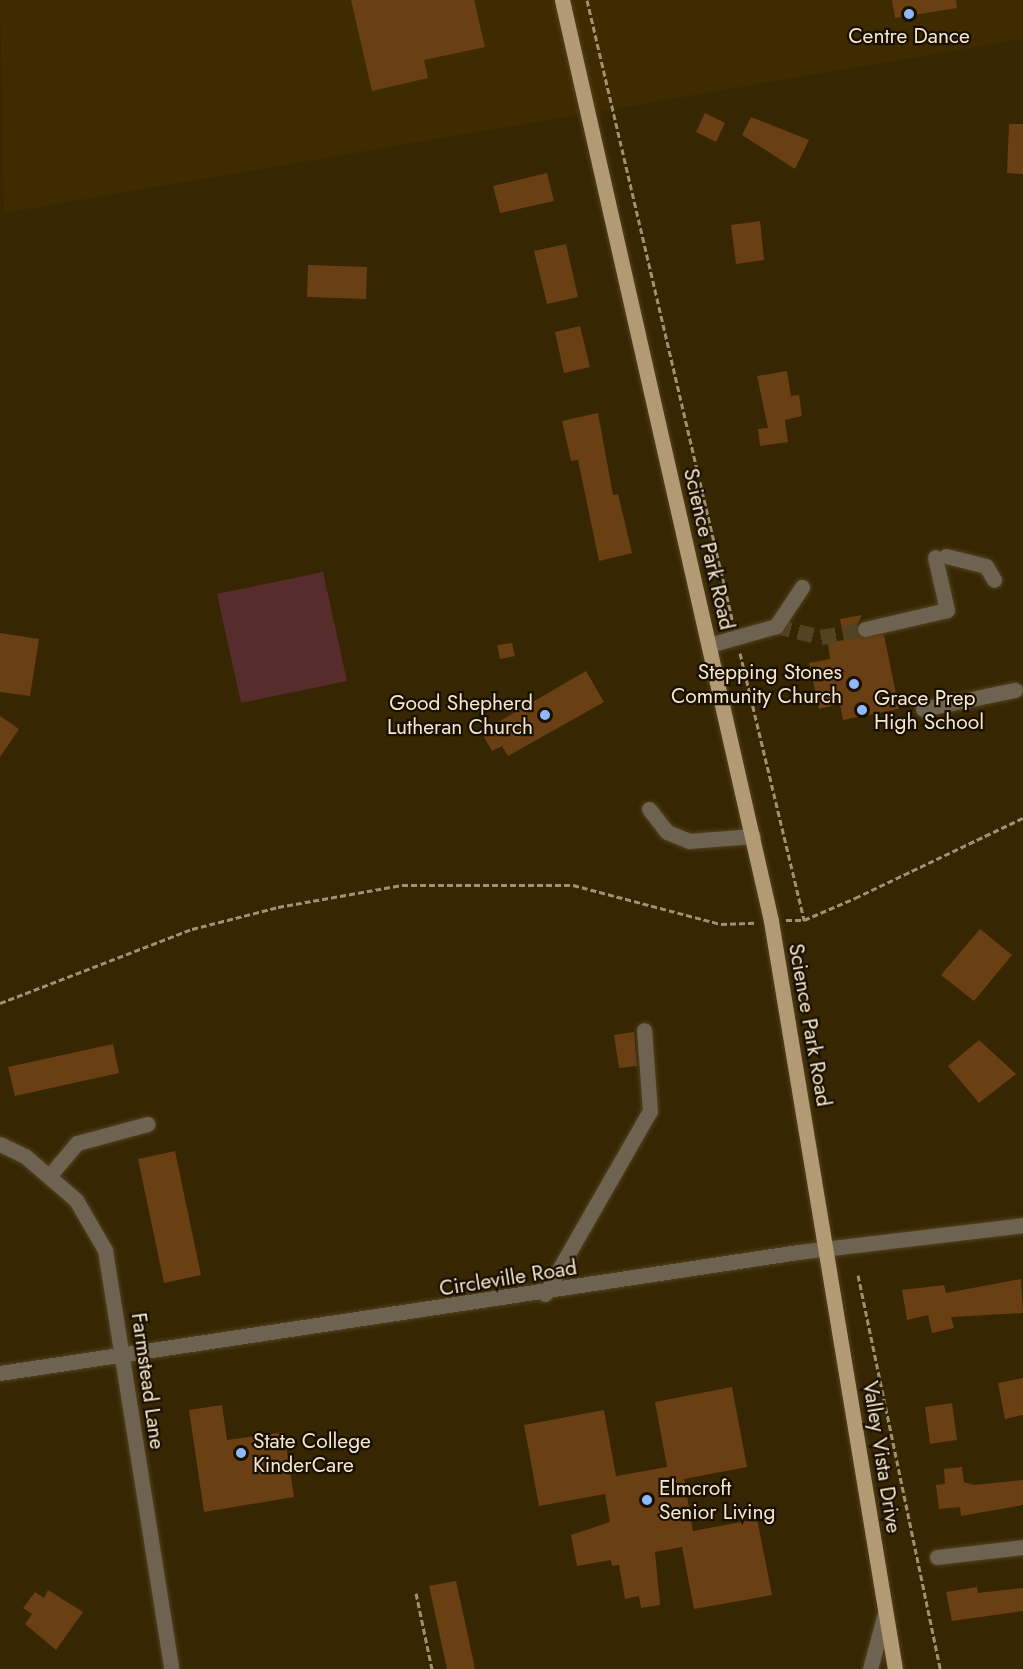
<!DOCTYPE html>
<html>
<head>
<meta charset="utf-8">
<style>
	body { margin:0 }
	#map { position:relative; width:1023px; height:1669px; overflow:hidden; background:#372602; font-family:Jost,sans-serif }
	div>[style] { position:absolute }
	[style*='--x'] { left:calc(var(--x)*1px); top:calc(var(--y)*1px); width:calc(var(--w)*1px); rotate:calc(var(--a)*1deg) }
	.built>* { inset:0; background:#3f2b00 }
	.green>* { inset:0; background:#572c2c }
	.building>* { inset:0; background:#6b3f14 }
	.minor-tunnel>* { height:15px; margin-top:-7.5px; transform-origin:0; background:repeating-linear-gradient(90deg,#544321 0 15px,transparent 0 23px) }
	.path>* { height:3px; margin-top:-1.5px; transform-origin:0; background:repeating-linear-gradient(90deg,#a09173 0 6px,transparent 0 9px) }
	.roads { filter:drop-shadow(0 0 2px #52411f) drop-shadow(0 0 2px #52411f) }
	.minor>* { height:15px; margin:-7.5px; padding:0 7.5px; transform-origin:7.5px; border-radius:7.5px; background:#6e6350 }
	.major>* { height:15px; margin:-7.5px; padding:0 7.5px; transform-origin:7.5px; border-radius:7.5px; background:#b29b74 }
	.dots>* { width:16px; height:16px; translate:-50% -50%; box-sizing:border-box; border:3px solid #1a1001; border-radius:50% }
	span { translate:-50% -50%; white-space:nowrap; text-align:center; line-height:1.15; -webkit-text-stroke:4.5px #1a1001; paint-order:stroke }
	.poi-label { font-size:21px; color:#f6e8d0 }
	.right { translate:-100% -50%; text-align:right }
	.left { translate:0 -50%; text-align:left }
	.street-label { font-size:21px; color:#f6e8d0 }
</style>
</head>
<body>
<div id="map">
	<div class="built">
		<div style="clip-path:polygon(0 0,1023px 0,1023px 39px,4px 213px)"></div>
	</div>
	<div class="green">
		<div style="clip-path:polygon(323px 572px,347px 681px,241px 703px,217px 594px)"></div>
	</div>
	<div class="building">
		<div style="clip-path:polygon(351px 0,474px 0,485px 47px,424px 60px,428px 78px,372px 91px)"></div>
		<div style="clip-path:polygon(892px 0,956px 0,957px 8px,895px 18px)"></div>
		<div style="clip-path:polygon(705px 113px,725px 123px,716px 142px,696px 132px)"></div>
		<div style="clip-path:polygon(751px 117px,809px 140px,795px 169px,742px 135px)"></div>
		<div style="clip-path:polygon(1009px 124px,1023px 124px,1023px 174px,1007px 173px)"></div>
		<div style="clip-path:polygon(547px 173px,554px 201px,500px 213px,493px 186px)"></div>
		<div style="clip-path:polygon(760px 221px,764px 260px,736px 264px,731px 225px)"></div>
		<div style="clip-path:polygon(566px 244px,578px 297px,547px 304px,534px 251px)"></div>
		<div style="clip-path:polygon(308px 265px,367px 267px,366px 299px,307px 297px)"></div>
		<div style="clip-path:polygon(580px 326px,590px 367px,564px 373px,555px 332px)"></div>
		<div style="clip-path:polygon(787px 371px,791px 396px,799px 395px,802px 416px,785px 420px,788px 442px,760px 446px,758px 429px,768px 428px,757px 376px)"></div>
		<div style="clip-path:polygon(598px 413px,613px 495px,618px 494px,632px 553px,599px 561px,578px 460px,571px 461px,562px 421px)"></div>
		<div style="clip-path:polygon(862px 615px,856px 627px,858px 636px,884px 635px,899px 709px,843px 720px,840px 704px,819px 709px,809px 663px,830px 659px,828px 643px,844px 640px,840px 619px)"></div>
		<div style="clip-path:polygon(0 633px,39px 639px,30px 696px,0 692px)"></div>
		<div style="clip-path:polygon(512px 643px,515px 656px,500px 659px,497px 645px)"></div>
		<div style="clip-path:polygon(586px 671px,604px 702px,508px 756px,502px 746px,492px 751px,481px 732px)"></div>
		<div style="clip-path:polygon(0 716px,19px 729px,0 757px)"></div>
		<div style="clip-path:polygon(980px 929px,1012px 955px,974px 1001px,941px 975px)"></div>
		<div style="clip-path:polygon(634px 1032px,637px 1066px,619px 1068px,614px 1035px)"></div>
		<div style="clip-path:polygon(979px 1040px,1016px 1074px,979px 1103px,948px 1066px)"></div>
		<div style="clip-path:polygon(113px 1044px,119px 1073px,15px 1096px,8px 1067px)"></div>
		<div style="clip-path:polygon(175px 1151px,201px 1275px,164px 1283px,138px 1159px)"></div>
		<div style="clip-path:polygon(1021px 1279px,1023px 1313px,951px 1317px,954px 1328px,932px 1333px,928px 1315px,907px 1320px,902px 1290px,944px 1285px,946px 1293px)"></div>
		<div style="clip-path:polygon(1023px 1378px,1023px 1415px,1005px 1419px,998px 1383px)"></div>
		<div style="clip-path:polygon(732px 1387px,747px 1467px,684px 1479px,693px 1531px,757px 1519px,772px 1595px,694px 1609px,682px 1547px,655px 1552px,660px 1605px,641px 1608px,639px 1596px,625px 1599px,619px 1565px,612px 1566px,611px 1560px,577px 1566px,571px 1535px,610px 1522px,605px 1494px,539px 1506px,524px 1425px,604px 1410px,616px 1476px,667px 1467px,655px 1402px)"></div>
		<div style="clip-path:polygon(952px 1403px,957px 1440px,930px 1444px,925px 1407px)"></div>
		<div style="clip-path:polygon(222px 1405px,227px 1440px,284px 1432px,294px 1497px,204px 1512px,189px 1410px)"></div>
		<div style="clip-path:polygon(962px 1467px,964px 1482px,974px 1485px,1023px 1480px,1023px 1505px,961px 1516px,960px 1507px,939px 1509px,936px 1485px,945px 1484px,944px 1469px)"></div>
		<div style="clip-path:polygon(456px 1581px,465px 1622px,475px 1669px,447px 1669px,429px 1586px)"></div>
		<div style="clip-path:polygon(977px 1587px,978px 1593px,1023px 1588px,1023px 1611px,952px 1621px,946px 1592px)"></div>
		<div style="clip-path:polygon(48px 1590px,83px 1612px,56px 1650px,25px 1624px,32px 1614px,23px 1608px,35px 1592px,44px 1598px)"></div>
	</div>
	<div class="minor-tunnel">
		<div style="--x:776;--y:626;--w:46;--a:13.7"></div>
		<div style="--x:821;--y:637;--w:45;--a:-10.3"></div>
	</div>
	<div class="path">
		<div style="--x:587;--y:0;--w:640;--a:76.81"></div>
		<div style="--x:740;--y:653;--w:275;--a:76.5"></div>
		<div style="--x:786;--y:920;--w:18;--a:0"></div>
		<div style="--x:804;--y:920;--w:56;--a:-23.3"></div>
		<div style="--x:855;--y:898;--w:186;--a:-25.5"></div>
		<div style="--x:0;--y:1003;--w:206;--a:-21.1"></div>
		<div style="--x:192;--y:929;--w:89;--a:-14.3"></div>
		<div style="--x:278;--y:907;--w:126;--a:-10.1"></div>
		<div style="--x:402;--y:885;--w:171;--a:0"></div>
		<div style="--x:573;--y:885;--w:153;--a:14.8"></div>
		<div style="--x:721;--y:924;--w:35;--a:-2"></div>
		<div style="--x:858;--y:1275;--w:402;--a:78.2"></div>
		<div style="--x:416;--y:1593;--w:78;--a:78.1"></div>
	</div>
	<div class="roads">
		<div class="minor">
			<div style="--x:946;--y:556;--w:41;--a:14"></div>
			<div style="--x:986;--y:566;--w:16;--a:60"></div>
			<div style="--x:865;--y:629;--w:84;--a:-13"></div>
			<div style="--x:947;--y:610;--w:54;--a:-102.8"></div>
			<div style="--x:709;--y:645;--w:70;--a:-15.8"></div>
			<div style="--x:776;--y:626;--w:47;--a:-56.3"></div>
			<div style="--x:923;--y:709;--w:94;--a:-11.7"></div>
			<div style="--x:649;--y:809;--w:29;--a:52"></div>
			<div style="--x:667;--y:832;--w:24;--a:22"></div>
			<div style="--x:689;--y:841;--w:64;--a:-4.5"></div>
			<div style="--x:0;--y:1144;--w:28;--a:26"></div>
			<div style="--x:25;--y:1156;--w:67;--a:40.8"></div>
			<div style="--x:76;--y:1200;--w:58;--a:59.9"></div>
			<div style="--x:105;--y:1250;--w:424;--a:81"></div>
			<div style="--x:50;--y:1175;--w:42;--a:-49.8"></div>
			<div style="--x:77;--y:1143;--w:73;--a:-15"></div>
			<div style="--x:545;--y:1294;--w:211;--a:-60.2"></div>
			<div style="--x:650;--y:1111;--w:81;--a:-94.2"></div>
			<div style="--x:0;--y:1373;--w:807;--a:-8.62"></div>
			<div style="--x:798;--y:1252;--w:227;--a:-6.8"></div>
			<div style="--x:937;--y:1557;--w:87;--a:-6.6"></div>
			<div style="--x:870;--y:1669;--w:58;--a:-75"></div>
		</div>
		<div class="major">
			<div style="--x:562;--y:0;--w:944;--a:77.21"></div>
			<div style="--x:771;--y:921;--w:758;--a:80.59"></div>
		</div>
	</div>
	<div class="dots">
		<div style="left:909px;top:14px;background:#90b8fd"></div>
		<div style="left:854px;top:684px;background:#90b8fd"></div>
		<div style="left:862px;top:710px;background:#90b8fd"></div>
		<div style="left:545px;top:715px;background:#90b8fd"></div>
		<div style="left:241px;top:1453px;background:#90b8fd"></div>
		<div style="left:647px;top:1500px;background:#90b8fd"></div>
	</div>
	<div class="poi-label">
		<span style="left:909px;top:36px">Centre Dance</span>
		<span class="right" style="left:842px;top:684px">Stepping Stones<br>Community Church</span>
		<span class="left" style="left:874px;top:710px">Grace Prep<br>High School</span>
		<span class="right" style="left:533px;top:715px">Good Shepherd<br>Lutheran Church</span>
		<span class="left" style="left:253px;top:1453px">State College<br>KinderCare</span>
		<span class="left" style="left:659px;top:1500px">Elmcroft<br>Senior Living</span>
	</div>
	<div class="street-label">
		<span style="left:709px;top:549px;rotate:77deg">Science Park Road</span>
		<span style="left:810px;top:1025px;rotate:80deg">Science Park Road</span>
		<span style="left:508px;top:1278px;rotate:-9deg">Circleville Road</span>
		<span style="left:148px;top:1381px;rotate:82deg">Farmstead Lane</span>
		<span style="left:882px;top:1457px;rotate:81deg">Valley Vista Drive</span>
	</div>
</div>
</body>
</html>
